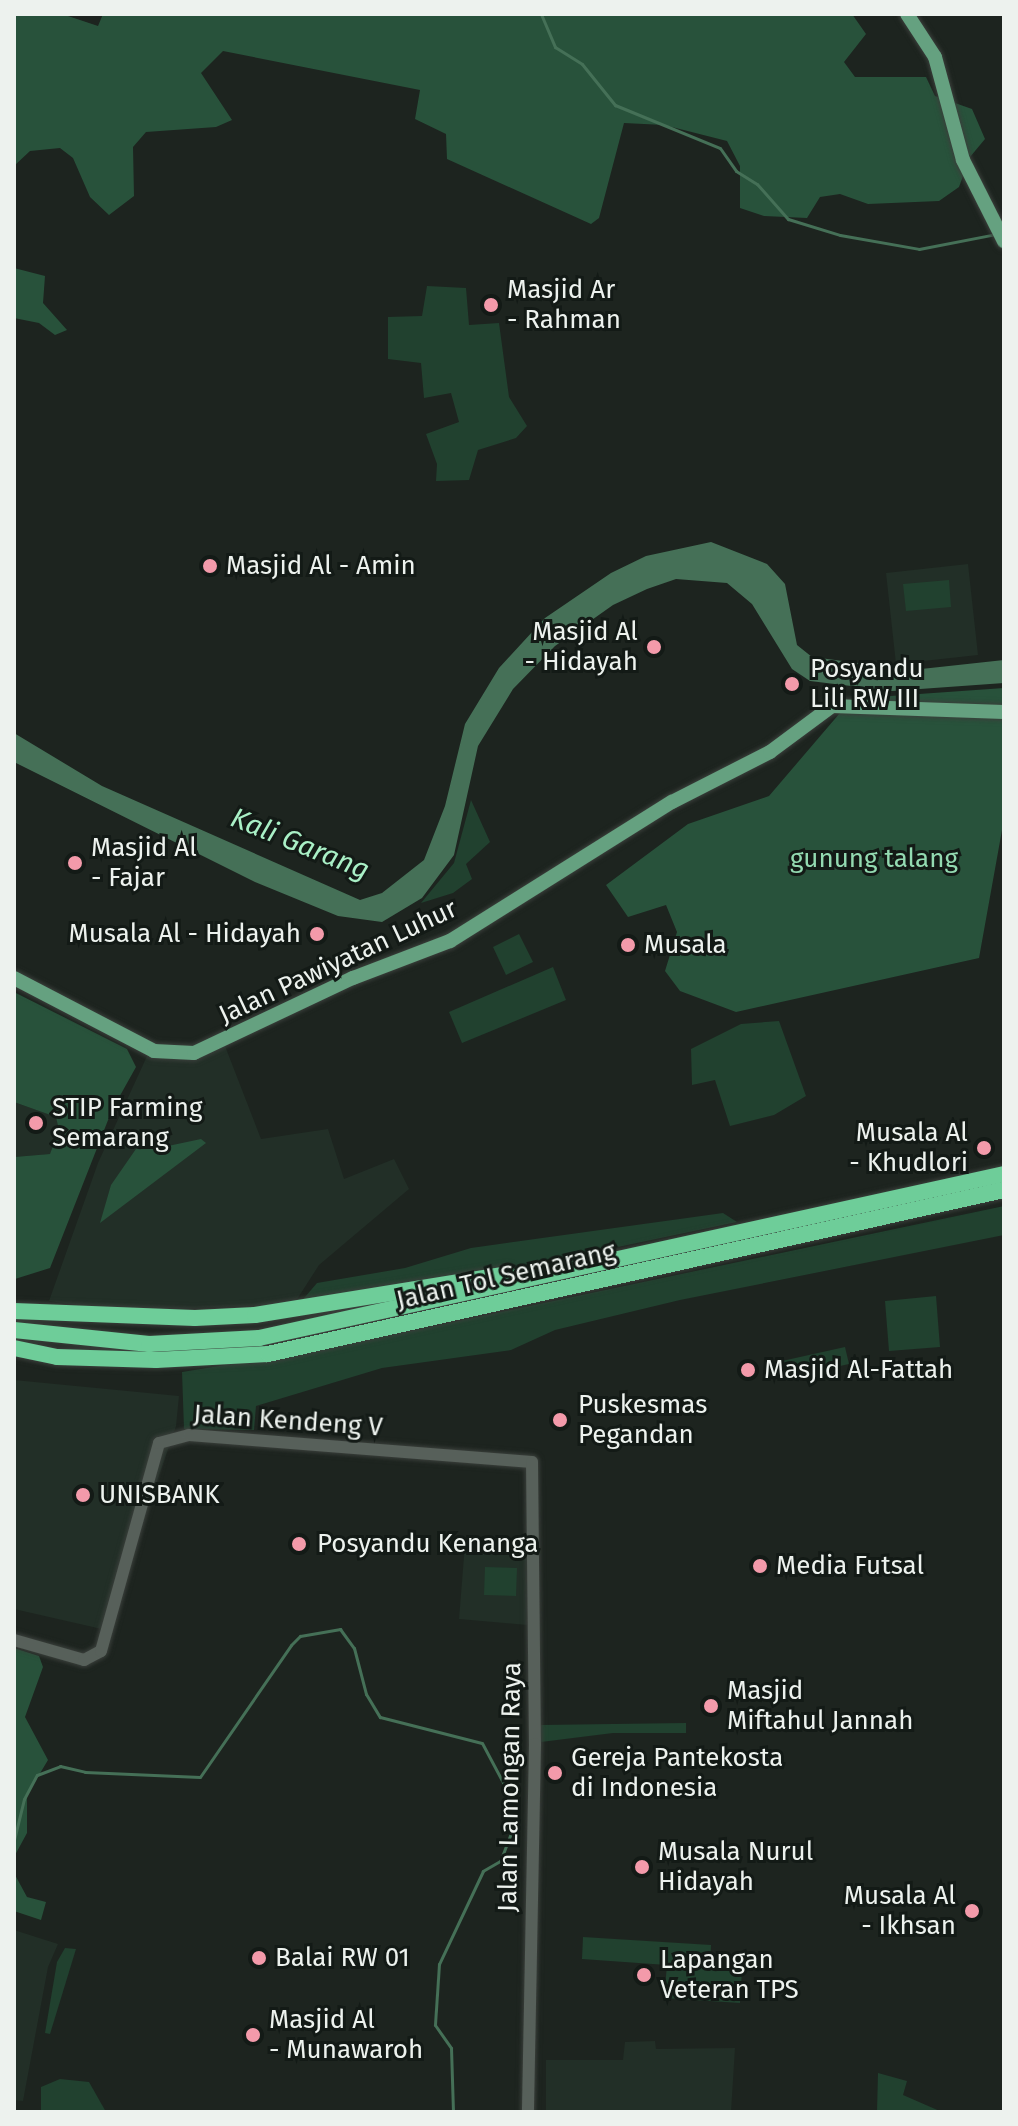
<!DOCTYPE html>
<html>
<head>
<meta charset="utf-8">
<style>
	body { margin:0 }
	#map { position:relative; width:1018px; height:2126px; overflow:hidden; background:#1d241f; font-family:"Fira Sans",sans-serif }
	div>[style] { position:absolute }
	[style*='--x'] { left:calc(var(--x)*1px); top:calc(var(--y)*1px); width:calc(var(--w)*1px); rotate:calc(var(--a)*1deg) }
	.built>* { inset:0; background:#222f27 }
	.green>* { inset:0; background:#21412f }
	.forest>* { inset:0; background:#28523b }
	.water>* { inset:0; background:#457057 }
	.stream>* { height:3px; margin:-1.5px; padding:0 1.5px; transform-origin:1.5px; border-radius:1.5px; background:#457057 }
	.roads { filter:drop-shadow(0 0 2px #3a3f3b) drop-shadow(0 0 2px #3a3f3b) }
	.minor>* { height:12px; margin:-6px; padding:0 6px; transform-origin:6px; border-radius:6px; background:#57605a }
	.major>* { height:14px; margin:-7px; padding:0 7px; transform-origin:7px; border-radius:7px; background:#65a180 }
	.highway>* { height:16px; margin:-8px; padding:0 8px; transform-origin:8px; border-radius:8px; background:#6ecd99 }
	.dots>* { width:22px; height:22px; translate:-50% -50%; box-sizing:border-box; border:4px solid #131a16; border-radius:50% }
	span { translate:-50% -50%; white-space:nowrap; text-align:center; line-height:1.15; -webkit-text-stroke:6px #131a16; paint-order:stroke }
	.poi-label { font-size:26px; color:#edf2ee }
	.left { translate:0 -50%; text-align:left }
	.right { translate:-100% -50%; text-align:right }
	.park-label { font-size:26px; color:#93dab1 }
	.street-label { font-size:26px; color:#edf2ee }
	.water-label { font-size:28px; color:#a9f0c6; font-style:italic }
	.frame { position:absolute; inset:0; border:16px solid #edf2ee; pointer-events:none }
</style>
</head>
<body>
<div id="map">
	<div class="built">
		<div style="clip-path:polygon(968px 564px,978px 655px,896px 664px,886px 573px)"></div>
		<div style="clip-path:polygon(225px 1046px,261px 1139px,328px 1129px,344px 1179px,394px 1159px,409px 1189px,319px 1265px,294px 1304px,119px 1311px,49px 1301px,98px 1163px,148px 1054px,188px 1060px)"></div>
		<div style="clip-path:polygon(14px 1102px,57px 1117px,59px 1130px,51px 1154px,14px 1157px)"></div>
		<div style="clip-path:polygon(14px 1380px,179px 1396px,176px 1426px,106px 1630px,14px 1609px)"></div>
		<div style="clip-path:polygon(465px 1544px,527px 1548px,527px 1625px,459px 1619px)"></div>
		<div style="clip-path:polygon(14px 1930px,58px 1944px,48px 1967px,23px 2101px,14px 2100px)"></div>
		<div style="clip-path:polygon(655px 2041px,656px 2049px,735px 2048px,731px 2112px,546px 2112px,546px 2060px,623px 2060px,625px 2042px)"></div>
	</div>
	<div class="green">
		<div style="clip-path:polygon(427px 286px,466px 288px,469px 325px,499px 323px,509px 397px,527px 426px,516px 438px,478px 450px,469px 480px,436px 481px,437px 464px,426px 434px,459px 422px,451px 393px,424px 398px,421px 363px,388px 359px,388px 317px,422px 316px)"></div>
		<div style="clip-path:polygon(949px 580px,951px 607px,906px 611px,903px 584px)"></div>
		<div style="clip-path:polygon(471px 800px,490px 842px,466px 864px,472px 879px,453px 893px,421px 903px,454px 863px)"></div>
		<div style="clip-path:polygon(519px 934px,533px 962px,506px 975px,493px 947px)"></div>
		<div style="clip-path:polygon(553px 967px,566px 1000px,462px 1043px,449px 1012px)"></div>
		<div style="clip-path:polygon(779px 1021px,806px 1096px,774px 1115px,730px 1126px,715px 1080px,692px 1085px,691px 1049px,741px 1024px)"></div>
		<div style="clip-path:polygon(1004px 1206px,1004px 1235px,680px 1300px,555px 1330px,511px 1350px,382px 1368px,256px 1406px,254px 1430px,184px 1429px,182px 1372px,325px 1349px)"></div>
		<div style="clip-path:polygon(723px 1213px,737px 1222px,532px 1265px,299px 1304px,317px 1283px,405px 1268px,471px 1248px)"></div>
		<div style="clip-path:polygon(936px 1296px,940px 1347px,889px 1351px,885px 1301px)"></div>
		<div style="clip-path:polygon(845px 1347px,849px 1364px,786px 1378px,782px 1361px)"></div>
		<div style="clip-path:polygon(485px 1567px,517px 1568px,516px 1596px,484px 1595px)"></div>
		<div style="clip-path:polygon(686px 1723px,686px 1733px,613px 1733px,541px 1742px,541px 1725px)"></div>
		<div style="clip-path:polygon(583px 1937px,711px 1945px,710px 1968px,742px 1970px,740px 2003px,664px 1998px,667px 1965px,582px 1959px)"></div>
		<div style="clip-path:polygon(65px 1948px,76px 1949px,50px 2034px,45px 2033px,57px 1962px)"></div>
		<div style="clip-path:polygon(878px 2073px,907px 2081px,903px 2095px,942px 2112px,877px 2112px)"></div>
		<div style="clip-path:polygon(60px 2079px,89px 2082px,106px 2112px,41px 2112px,41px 2087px)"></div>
	</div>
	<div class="forest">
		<div style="clip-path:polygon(14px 14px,62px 14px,98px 26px,103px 14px,852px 14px,866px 34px,844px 62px,855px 77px,926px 77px,935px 96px,972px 109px,985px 139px,970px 157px,959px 187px,939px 201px,868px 204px,840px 194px,820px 197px,807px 218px,764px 216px,740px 208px,740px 166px,727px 141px,664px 125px,624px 123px,599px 218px,591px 224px,447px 159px,446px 134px,415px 119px,420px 90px,223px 51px,201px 73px,232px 120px,216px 127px,146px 132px,133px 147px,134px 196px,109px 215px,90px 197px,73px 158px,60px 148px,30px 151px,14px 166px)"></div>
		<div style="clip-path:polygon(14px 268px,45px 276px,43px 303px,67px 330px,55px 335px,39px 323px,14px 318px)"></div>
		<div style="clip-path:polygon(1004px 688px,1004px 819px,979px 958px,736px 1012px,680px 991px,665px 971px,677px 932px,666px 905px,628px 917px,606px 885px,688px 824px,769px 796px,857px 693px,891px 696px)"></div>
		<div style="clip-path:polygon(14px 992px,127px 1049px,136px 1067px,112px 1110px,50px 1268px,15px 1279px,14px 1157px,50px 1154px,59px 1130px,56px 1117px,14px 1102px)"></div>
		<div style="clip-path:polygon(147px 1133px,168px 1146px,201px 1139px,206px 1143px,100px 1223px,111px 1185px)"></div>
		<div style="clip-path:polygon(14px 1648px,39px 1656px,43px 1667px,25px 1717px,48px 1760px,27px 1795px,27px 1833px,14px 1857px)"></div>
		<div style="clip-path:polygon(14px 1873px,27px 1897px,46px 1902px,41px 1920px,14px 1911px)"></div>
	</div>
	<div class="water">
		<div style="clip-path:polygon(711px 542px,767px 564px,785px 584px,797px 645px,812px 657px,912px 670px,1004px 660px,1004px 683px,892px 691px,810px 681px,792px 669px,752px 604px,727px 583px,676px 579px,647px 589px,613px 605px,555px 646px,513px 689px,478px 746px,454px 855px,422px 898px,382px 922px,338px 916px,255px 882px,14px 762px,14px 733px,102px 786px,360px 900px,382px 893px,424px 860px,445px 806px,465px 724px,499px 668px,545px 618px,611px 573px,646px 556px)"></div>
	</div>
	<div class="stream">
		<div style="--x:541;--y:14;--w:36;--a:67"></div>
		<div style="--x:555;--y:47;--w:32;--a:32"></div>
		<div style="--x:582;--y:64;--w:53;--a:51.2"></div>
		<div style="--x:615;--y:105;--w:113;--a:22.3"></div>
		<div style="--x:720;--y:148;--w:28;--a:55"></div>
		<div style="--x:736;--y:171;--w:25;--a:32"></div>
		<div style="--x:757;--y:184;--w:47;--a:48.5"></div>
		<div style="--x:788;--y:219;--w:54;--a:17.1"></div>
		<div style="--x:840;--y:235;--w:80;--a:10"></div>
		<div style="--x:919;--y:249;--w:78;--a:-11"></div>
		<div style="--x:14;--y:1840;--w:42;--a:-76.3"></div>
		<div style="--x:24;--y:1799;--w:27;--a:-62"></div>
		<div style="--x:37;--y:1775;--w:25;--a:-21"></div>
		<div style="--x:60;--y:1766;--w:26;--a:13"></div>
		<div style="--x:85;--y:1772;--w:115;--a:2.5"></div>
		<div style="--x:200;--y:1777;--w:160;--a:-55.4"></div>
		<div style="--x:291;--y:1645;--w:13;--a:-45"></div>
		<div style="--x:300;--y:1636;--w:41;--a:-9.9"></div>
		<div style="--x:340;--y:1629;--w:24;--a:54"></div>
		<div style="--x:354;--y:1648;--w:48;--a:75.4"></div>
		<div style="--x:366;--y:1694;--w:27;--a:59"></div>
		<div style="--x:380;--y:1717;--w:105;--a:14.3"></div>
		<div style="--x:482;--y:1743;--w:53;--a:62"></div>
		<div style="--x:507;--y:1790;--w:43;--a:84.7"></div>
		<div style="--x:511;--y:1833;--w:30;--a:111"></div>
		<div style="--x:500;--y:1861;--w:20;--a:150"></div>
		<div style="--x:483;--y:1871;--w:103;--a:115.3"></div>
		<div style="--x:439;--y:1964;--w:61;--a:93.8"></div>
		<div style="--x:435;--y:2025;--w:28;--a:55"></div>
		<div style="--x:451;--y:2048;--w:64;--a:88.2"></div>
	</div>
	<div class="roads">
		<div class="minor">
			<div style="--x:14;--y:1640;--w:73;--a:15.9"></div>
			<div style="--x:84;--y:1660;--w:19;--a:-28"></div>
			<div style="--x:101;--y:1651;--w:216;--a:-74.4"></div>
			<div style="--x:159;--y:1443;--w:31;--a:-15"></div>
			<div style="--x:189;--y:1435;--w:344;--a:4.5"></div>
			<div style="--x:532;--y:1462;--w:282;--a:89.4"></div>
			<div style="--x:535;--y:1744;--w:368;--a:91.1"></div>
		</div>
		<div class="major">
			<div style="--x:907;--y:14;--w:51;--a:56.9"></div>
			<div style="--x:935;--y:57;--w:107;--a:74.8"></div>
			<div style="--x:963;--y:160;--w:91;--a:63.2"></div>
			<div style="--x:14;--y:978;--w:158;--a:27.5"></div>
			<div style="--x:154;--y:1051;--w:40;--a:2.9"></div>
			<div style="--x:194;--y:1053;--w:176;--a:-25.3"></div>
			<div style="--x:353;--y:978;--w:104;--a:-20.9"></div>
			<div style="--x:450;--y:941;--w:262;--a:-32.1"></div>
			<div style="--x:672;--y:802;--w:110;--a:-27"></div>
			<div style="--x:770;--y:752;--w:77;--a:-36.6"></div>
			<div style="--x:832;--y:706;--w:172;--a:2"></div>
		</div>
		<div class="highway">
			<div style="--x:14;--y:1311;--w:181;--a:2.2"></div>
			<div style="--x:195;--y:1318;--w:60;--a:-2.9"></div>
			<div style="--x:255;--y:1315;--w:257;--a:-9.2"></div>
			<div style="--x:14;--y:1330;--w:136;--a:5.9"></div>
			<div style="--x:149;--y:1344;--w:110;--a:-3.1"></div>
			<div style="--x:259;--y:1338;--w:763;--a:-12.41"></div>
			<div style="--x:14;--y:1348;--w:44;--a:11.8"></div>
			<div style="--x:57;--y:1357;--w:99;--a:1.7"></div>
			<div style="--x:156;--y:1360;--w:112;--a:-3.1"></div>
			<div style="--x:268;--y:1354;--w:754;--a:-12.56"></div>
		</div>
	</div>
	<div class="dots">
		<div style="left:491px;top:305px;background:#f39aaa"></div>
		<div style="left:210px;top:566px;background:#f39aaa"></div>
		<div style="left:654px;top:647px;background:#f39aaa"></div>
		<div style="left:792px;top:684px;background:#f39aaa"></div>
		<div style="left:75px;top:863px;background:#f39aaa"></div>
		<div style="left:317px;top:934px;background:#f39aaa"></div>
		<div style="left:628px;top:945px;background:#f39aaa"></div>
		<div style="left:36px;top:1123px;background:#f39aaa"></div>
		<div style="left:984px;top:1148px;background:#f39aaa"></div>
		<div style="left:748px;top:1370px;background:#f39aaa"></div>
		<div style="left:560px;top:1420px;background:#f39aaa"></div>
		<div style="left:83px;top:1495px;background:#f39aaa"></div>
		<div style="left:299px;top:1544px;background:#f39aaa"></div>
		<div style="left:760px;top:1566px;background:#f39aaa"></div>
		<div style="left:711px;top:1706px;background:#f39aaa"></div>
		<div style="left:555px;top:1773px;background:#f39aaa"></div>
		<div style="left:642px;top:1867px;background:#f39aaa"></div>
		<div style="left:972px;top:1911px;background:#f39aaa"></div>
		<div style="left:259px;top:1958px;background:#f39aaa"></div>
		<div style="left:644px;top:1975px;background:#f39aaa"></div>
		<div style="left:253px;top:2035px;background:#f39aaa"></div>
	</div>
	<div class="poi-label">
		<span class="left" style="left:507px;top:305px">Masjid Ar<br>- Rahman</span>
		<span class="left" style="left:226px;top:566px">Masjid Al - Amin</span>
		<span class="right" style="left:638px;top:647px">Masjid Al<br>- Hidayah</span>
		<span class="left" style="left:810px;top:684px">Posyandu<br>Lili RW III</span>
		<span class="left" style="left:91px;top:863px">Masjid Al<br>- Fajar</span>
		<span class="right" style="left:301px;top:934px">Musala Al - Hidayah</span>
		<span class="left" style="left:644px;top:945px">Musala</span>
		<span class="left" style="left:52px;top:1123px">STIP Farming<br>Semarang</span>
		<span class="right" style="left:968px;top:1148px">Musala Al<br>- Khudlori</span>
		<span class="left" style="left:764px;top:1370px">Masjid Al-Fattah</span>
		<span class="left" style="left:578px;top:1420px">Puskesmas<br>Pegandan</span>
		<span class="left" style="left:99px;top:1495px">UNISBANK</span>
		<span class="left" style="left:317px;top:1544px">Posyandu Kenanga</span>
		<span class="left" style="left:776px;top:1566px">Media Futsal</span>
		<span class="left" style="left:727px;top:1706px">Masjid<br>Miftahul Jannah</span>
		<span class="left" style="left:571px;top:1773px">Gereja Pantekosta<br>di Indonesia</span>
		<span class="left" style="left:658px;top:1867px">Musala Nurul<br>Hidayah</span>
		<span class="right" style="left:956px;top:1911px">Musala Al<br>- Ikhsan</span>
		<span class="left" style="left:275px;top:1958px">Balai RW 01</span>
		<span class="left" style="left:660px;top:1975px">Lapangan<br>Veteran TPS</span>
		<span class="left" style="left:269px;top:2035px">Masjid Al<br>- Munawaroh</span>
	</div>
	<div class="park-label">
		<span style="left:874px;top:859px">gunung talang</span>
	</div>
	<div class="street-label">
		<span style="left:338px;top:962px;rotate:-25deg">Jalan Pawiyatan Luhur</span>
		<span style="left:506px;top:1276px;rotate:-13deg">Jalan Tol Semarang</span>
		<span style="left:288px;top:1421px;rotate:4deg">Jalan Kendeng V</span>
		<span style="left:510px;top:1787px;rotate:-89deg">Jalan Lamongan Raya</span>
	</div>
	<div class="water-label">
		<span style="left:300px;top:844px;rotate:22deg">Kali Garang</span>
	</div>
	<div class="frame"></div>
</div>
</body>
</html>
